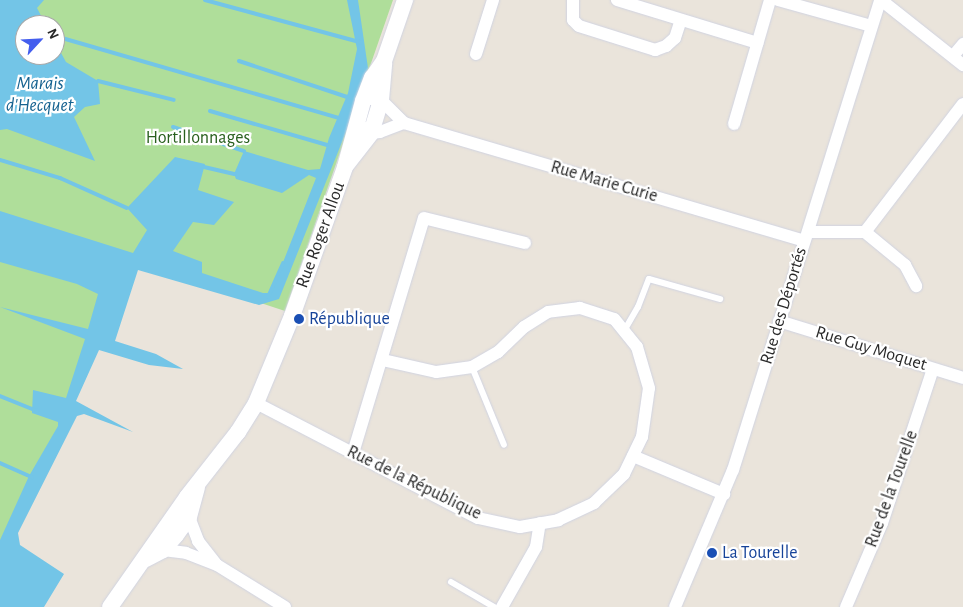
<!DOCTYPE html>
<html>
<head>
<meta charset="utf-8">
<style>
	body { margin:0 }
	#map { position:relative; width:963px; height:607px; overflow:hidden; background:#eae4db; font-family:"Alegreya Sans",sans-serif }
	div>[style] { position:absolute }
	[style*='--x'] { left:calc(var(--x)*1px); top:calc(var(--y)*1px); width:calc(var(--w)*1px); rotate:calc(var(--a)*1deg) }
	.green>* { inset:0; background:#afde9a }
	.water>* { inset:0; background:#73c5e7 }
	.stream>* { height:4px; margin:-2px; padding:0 2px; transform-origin:2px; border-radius:2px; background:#73c5e7 }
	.roads { filter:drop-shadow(0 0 1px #d0d3e1) drop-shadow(0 0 1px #d0d3e1) }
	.service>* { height:6px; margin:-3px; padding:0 3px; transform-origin:3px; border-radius:3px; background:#fff }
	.minor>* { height:12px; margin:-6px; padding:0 6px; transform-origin:6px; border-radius:6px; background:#fff }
	.tertiary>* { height:16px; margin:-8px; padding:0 8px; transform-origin:8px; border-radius:8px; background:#fff }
	.dots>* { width:14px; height:14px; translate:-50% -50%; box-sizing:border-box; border:2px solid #fff; border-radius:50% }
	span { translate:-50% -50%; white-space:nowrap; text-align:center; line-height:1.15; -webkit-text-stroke:4.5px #fff; paint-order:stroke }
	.park-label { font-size:18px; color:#29601e }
	.street-label { font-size:18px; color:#292929 }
	.transit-label { font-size:18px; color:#164399 }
	.left { translate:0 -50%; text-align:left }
	.water-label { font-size:19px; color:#156290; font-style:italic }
	.north { position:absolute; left:15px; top:15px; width:50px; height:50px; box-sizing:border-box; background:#fff; border:1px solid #a9a9a9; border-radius:50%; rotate:65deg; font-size:14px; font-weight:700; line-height:20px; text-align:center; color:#292929 }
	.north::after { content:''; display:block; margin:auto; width:18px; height:22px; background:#445eee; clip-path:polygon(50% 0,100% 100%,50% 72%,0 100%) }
</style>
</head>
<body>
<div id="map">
	<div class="green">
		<div style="clip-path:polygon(evenodd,0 0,393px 0,285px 311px,135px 262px,0 559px,0 0,25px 25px,55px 25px,55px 55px,25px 55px,25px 25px)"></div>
	</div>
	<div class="water">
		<div style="clip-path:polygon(0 0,44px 0,37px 8px,46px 25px,25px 25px,25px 55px,55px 55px,55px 42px,66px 62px,98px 81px,100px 104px,85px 107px,74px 117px,95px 161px,7px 129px,0 130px)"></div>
		<div style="clip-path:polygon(347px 0,358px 0,368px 68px,348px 127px,279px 299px,259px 305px,138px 270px,115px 341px,156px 354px,183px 369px,149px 365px,99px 350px,76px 401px,133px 432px,84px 414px,77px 416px,18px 533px,20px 545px,64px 574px,44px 607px,0 607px,0 540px,29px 476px,58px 426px,58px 422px,32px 413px,33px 390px,66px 398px,85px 339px,0 307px,88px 329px,98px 294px,77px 284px,0 262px,0 211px,133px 253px,147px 230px,127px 208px,175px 157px,205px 164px,198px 190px,234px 202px,214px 225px,193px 222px,173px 251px,202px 262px,202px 273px,263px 293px,271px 293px,316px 178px,309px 175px,282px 193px,236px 179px,234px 174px,244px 151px,308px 170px,320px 169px,329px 138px,348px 93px,357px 49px)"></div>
	</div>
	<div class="stream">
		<div style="--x:205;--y:0;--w:161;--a:15.2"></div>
		<div style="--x:55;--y:36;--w:296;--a:16.1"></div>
		<div style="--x:239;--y:61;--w:114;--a:18.4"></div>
		<div style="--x:98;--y:81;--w:78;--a:14"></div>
		<div style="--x:210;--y:111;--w:122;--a:16.2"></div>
		<div style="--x:173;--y:127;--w:75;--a:18.7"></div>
		<div style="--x:0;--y:160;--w:63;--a:16.7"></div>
		<div style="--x:60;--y:178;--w:73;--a:24.1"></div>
		<div style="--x:204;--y:167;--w:31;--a:13"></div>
		<div style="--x:268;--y:297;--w:37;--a:-66"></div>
		<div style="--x:0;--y:396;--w:40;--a:22"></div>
		<div style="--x:0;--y:463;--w:35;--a:24"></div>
	</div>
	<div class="roads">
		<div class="service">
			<div style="--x:624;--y:331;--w:28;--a:-60"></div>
			<div style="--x:638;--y:307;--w:30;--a:-69"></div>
			<div style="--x:649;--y:279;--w:74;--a:15.7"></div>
			<div style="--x:472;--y:367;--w:84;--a:67.7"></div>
			<div style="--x:451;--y:582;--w:50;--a:30.2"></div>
		</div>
		<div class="minor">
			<div style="--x:573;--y:0;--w:20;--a:90"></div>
			<div style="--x:573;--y:20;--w:8;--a:45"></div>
			<div style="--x:579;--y:26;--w:80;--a:17.5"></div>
			<div style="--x:655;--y:50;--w:12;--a:-20"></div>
			<div style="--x:666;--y:46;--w:12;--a:-42"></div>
			<div style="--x:675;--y:38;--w:19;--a:-72"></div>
			<div style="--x:617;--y:0;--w:147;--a:17"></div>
			<div style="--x:778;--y:0;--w:97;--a:15.6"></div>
			<div style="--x:881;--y:0;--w:105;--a:38.4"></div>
			<div style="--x:476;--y:54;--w:57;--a:-72.5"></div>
			<div style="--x:953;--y:56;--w:16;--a:-50"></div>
			<div style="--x:374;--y:100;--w:7;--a:0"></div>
			<div style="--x:381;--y:100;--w:33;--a:45"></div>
			<div style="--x:404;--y:123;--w:417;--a:16.4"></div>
			<div style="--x:734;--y:124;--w:129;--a:-73.8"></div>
			<div style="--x:365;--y:128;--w:8;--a:40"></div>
			<div style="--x:371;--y:133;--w:9;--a:-6"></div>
			<div style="--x:380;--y:132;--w:26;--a:-21"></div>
			<div style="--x:808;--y:232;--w:57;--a:0"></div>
			<div style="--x:865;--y:232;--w:161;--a:-52.6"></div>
			<div style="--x:865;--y:232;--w:52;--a:39.5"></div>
			<div style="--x:905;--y:265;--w:24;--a:62"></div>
			<div style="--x:779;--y:321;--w:193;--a:17.2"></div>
			<div style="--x:256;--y:403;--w:250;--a:27.4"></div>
			<div style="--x:478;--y:518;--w:43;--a:12.1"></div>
			<div style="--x:520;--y:527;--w:39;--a:-10"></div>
			<div style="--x:558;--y:520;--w:40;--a:-25"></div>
			<div style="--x:594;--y:503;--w:42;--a:-44"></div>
			<div style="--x:624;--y:474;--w:41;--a:-64.1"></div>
			<div style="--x:642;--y:437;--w:49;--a:-81.9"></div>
			<div style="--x:649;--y:388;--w:43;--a:-106.3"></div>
			<div style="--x:637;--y:347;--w:36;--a:-129"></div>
			<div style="--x:614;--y:319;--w:36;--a:-162"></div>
			<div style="--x:580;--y:308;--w:32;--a:173"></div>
			<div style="--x:548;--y:312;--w:28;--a:148"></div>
			<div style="--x:524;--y:327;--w:36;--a:136"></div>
			<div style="--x:498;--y:352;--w:30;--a:150"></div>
			<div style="--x:472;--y:367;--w:36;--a:172"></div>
			<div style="--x:436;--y:372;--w:54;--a:-167.2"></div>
			<div style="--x:353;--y:453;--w:245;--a:-73.2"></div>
			<div style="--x:424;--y:218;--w:104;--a:13.9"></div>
			<div style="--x:633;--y:456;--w:99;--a:22.7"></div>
			<div style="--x:189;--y:517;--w:26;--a:69"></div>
			<div style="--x:198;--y:541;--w:28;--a:52"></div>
			<div style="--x:161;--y:544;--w:6;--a:72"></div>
			<div style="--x:163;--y:550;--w:23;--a:7"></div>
			<div style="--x:186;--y:553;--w:33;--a:21"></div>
			<div style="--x:217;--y:565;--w:80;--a:31.7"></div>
			<div style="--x:502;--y:607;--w:69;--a:-60.5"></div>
			<div style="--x:536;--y:547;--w:24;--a:-81"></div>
			<div style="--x:675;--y:607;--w:149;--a:-67.1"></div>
			<div style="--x:733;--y:470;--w:492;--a:-72.6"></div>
			<div style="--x:846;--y:607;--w:91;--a:-66.8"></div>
			<div style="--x:882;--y:523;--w:162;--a:-71.7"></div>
		</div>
		<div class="tertiary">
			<div style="--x:347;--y:164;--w:39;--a:-52"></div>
			<div style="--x:371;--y:133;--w:34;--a:-73"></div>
			<div style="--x:381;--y:100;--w:37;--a:-85"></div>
			<div style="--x:146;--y:559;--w:19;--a:-28"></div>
			<div style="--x:163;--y:550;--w:20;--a:-49"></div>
			<div style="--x:176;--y:535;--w:22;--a:-54"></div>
			<div style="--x:189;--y:517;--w:31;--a:-75"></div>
			<div style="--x:110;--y:607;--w:134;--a:-55"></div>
			<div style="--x:187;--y:497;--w:83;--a:-51.9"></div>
			<div style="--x:238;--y:432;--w:34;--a:-58"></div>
			<div style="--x:256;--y:403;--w:94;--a:-67.5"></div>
			<div style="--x:292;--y:316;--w:158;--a:-70.4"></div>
			<div style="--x:345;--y:167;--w:68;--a:-74.7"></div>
			<div style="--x:363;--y:101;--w:25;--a:-69"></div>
			<div style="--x:372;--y:78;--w:21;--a:-55"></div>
			<div style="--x:384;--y:61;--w:65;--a:-71"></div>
		</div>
	</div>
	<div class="dots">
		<div style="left:299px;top:319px;background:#1a4fb4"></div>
		<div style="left:712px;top:553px;background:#1a4fb4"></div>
	</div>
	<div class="park-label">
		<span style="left:198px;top:138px">Hortillonnages</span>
	</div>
	<div class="street-label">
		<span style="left:604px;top:182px;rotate:16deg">Rue Marie Curie</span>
		<span style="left:321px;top:235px;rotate:-70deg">Rue Roger Allou</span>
		<span style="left:784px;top:306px;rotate:-73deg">Rue des Déportés</span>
		<span style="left:871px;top:349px;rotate:17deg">Rue Guy Moquet</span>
		<span style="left:414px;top:483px;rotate:26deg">Rue de la République</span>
		<span style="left:892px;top:489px;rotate:-70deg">Rue de la Tourelle</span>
	</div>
	<div class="transit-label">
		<span class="left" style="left:309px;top:319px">République</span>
		<span class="left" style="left:722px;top:553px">La Tourelle</span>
	</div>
	<div class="water-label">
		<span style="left:40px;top:95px">Marais<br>d'Hecquet</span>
	</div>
	<div class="north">N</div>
</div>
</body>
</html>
